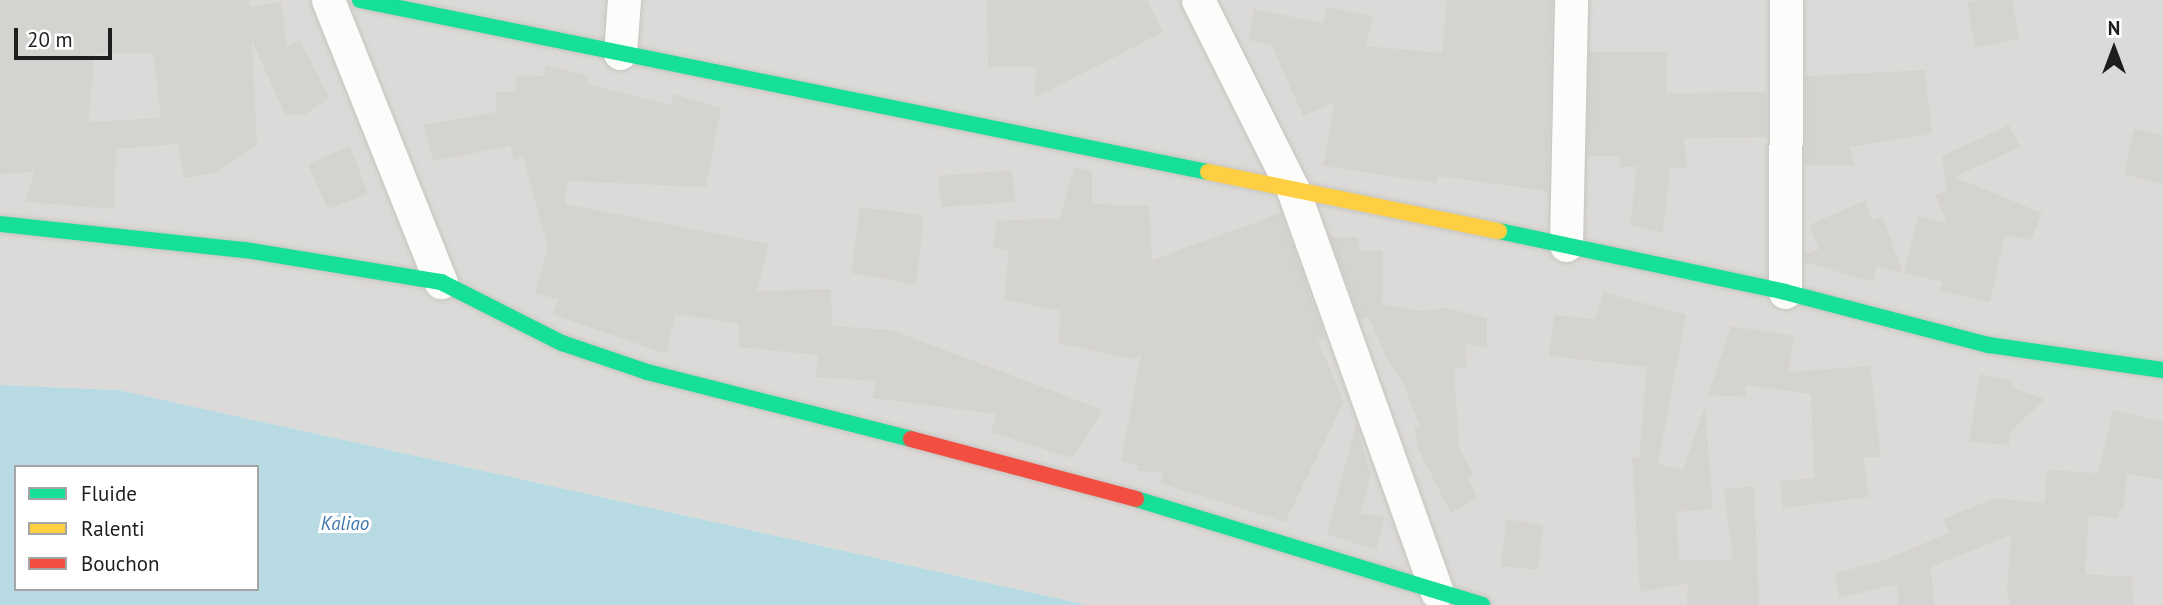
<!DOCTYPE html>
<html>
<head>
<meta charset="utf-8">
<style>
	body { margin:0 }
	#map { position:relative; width:2163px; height:605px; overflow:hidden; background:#edebe6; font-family:"PT Sans",sans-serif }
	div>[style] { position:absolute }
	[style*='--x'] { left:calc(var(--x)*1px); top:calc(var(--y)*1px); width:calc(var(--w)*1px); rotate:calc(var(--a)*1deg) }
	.residential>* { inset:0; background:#dcdad8 }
	.water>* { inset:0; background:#b8dae2 }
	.building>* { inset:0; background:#d5d3cf }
	.roads { filter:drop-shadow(0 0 2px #c5c4c2) drop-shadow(0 0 2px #c5c4c2) }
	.street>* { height:33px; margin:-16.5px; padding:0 16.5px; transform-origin:16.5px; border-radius:16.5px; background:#fcfcfb }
	.fast>* { height:16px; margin:-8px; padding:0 8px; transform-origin:8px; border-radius:8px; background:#16e098 }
	.slow>* { height:16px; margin:-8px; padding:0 8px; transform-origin:8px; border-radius:8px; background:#ffcf43 }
	.jam>* { height:16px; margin:-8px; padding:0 8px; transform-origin:8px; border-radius:8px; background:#f24e42 }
	span { translate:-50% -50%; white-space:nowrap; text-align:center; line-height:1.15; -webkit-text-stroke:6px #fff; paint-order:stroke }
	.water-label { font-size:19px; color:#4079ad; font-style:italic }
	.legend { position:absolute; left:14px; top:465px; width:245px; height:126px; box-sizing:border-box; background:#fff; border:2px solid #a5a5a5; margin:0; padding:9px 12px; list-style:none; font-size:21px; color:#1e1e1e }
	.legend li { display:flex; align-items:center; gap:14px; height:35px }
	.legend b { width:35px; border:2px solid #a5a5a5 }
	.north { position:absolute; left:2079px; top:14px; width:70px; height:70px; -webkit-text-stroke:5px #fff; paint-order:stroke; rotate:0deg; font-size:19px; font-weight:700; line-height:28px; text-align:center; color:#1e1e1e }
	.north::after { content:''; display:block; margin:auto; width:24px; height:32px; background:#1e1e1e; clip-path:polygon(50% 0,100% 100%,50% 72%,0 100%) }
	.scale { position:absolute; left:14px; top:28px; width:98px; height:32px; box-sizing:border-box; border:4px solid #1e1e1e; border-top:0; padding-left:9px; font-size:21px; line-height:24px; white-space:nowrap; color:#1e1e1e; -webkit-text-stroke:5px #fff; paint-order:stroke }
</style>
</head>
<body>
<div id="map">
	<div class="residential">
		<div style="clip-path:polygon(0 0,2163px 0,2163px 605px,1088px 605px,119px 390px,0 385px)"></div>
	</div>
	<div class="water">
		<div style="clip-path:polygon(evenodd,0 385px,119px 390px,1088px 605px,0 605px,0 385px,16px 467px,257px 467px,257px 589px,16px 589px,16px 467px)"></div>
	</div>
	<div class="building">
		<div style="clip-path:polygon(evenodd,0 0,250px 0,250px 7px,281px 2px,287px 46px,300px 40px,329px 98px,304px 115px,285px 114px,252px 41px,257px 145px,214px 173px,184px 178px,178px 144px,116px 149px,114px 209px,25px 202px,34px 172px,0 174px,0 0,153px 53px,161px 118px,88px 122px,95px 54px,153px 53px)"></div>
		<div style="clip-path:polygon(987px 0,1147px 0,1163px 32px,1035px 98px,1036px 67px,988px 67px)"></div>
		<div style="clip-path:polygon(1447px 0,1552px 0,1548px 191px,1437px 176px,1437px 183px,1323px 166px,1335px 102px,1303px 116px,1271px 44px,1248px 40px,1254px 9px,1323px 23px,1326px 7px,1373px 16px,1366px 46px,1442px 53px)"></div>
		<div style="clip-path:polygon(1982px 0,2012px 0,2019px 39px,1975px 48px,1967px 3px)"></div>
		<div style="clip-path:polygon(1589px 52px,1667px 52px,1667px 93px,1766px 92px,1766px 137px,1684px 138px,1687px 167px,1670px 168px,1663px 233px,1630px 225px,1637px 167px,1620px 167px,1620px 156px,1587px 156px)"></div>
		<div style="clip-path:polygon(546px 65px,588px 76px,586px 84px,671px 105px,674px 94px,721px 108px,706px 187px,567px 181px,565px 204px,769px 244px,757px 291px,831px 289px,832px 326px,892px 330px,1103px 410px,1072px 458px,991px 432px,996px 414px,872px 398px,877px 381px,816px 377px,818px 355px,738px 347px,739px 324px,676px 314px,666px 354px,552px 314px,559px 299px,535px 294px,548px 247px,523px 157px,514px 160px,510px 146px,433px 161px,424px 125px,496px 112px,496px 92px,515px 92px,516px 75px,543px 76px)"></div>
		<div style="clip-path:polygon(1925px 70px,1932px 134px,1849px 147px,1855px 165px,1805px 165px,1805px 76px)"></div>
		<div style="clip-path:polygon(2009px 125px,2020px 147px,1954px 177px,2042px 213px,2031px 240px,2005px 235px,1990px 302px,1940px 291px,1942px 282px,1904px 273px,1918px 216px,1948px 224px,1935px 195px,1947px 190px,1942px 156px)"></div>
		<div style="clip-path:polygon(2134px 129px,2163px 135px,2163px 185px,2124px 174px)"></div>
		<div style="clip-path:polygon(350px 146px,368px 194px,328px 209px,308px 164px)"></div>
		<div style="clip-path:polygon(1074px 167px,1092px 171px,1092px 204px,1149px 206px,1152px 260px,1281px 213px,1325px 337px,1318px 341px,1344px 402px,1285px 522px,1160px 483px,1163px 472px,1137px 471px,1137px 465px,1121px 462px,1141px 353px,1136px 360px,1058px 343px,1061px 311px,1004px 300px,1009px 251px,993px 248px,997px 221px,1060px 218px)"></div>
		<div style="clip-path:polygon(1012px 170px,1015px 202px,941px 207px,938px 176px)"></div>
		<div style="clip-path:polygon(1866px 200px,1872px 220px,1882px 216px,1903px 273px,1876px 266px,1874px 282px,1804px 262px,1804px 255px,1819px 249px,1809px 225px)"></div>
		<div style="clip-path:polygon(860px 207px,924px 215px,916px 285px,851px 273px)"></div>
		<div style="clip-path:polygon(1330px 237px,1358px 237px,1360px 251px,1383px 251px,1382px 304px,1418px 311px,1447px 308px,1487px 318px,1487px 348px,1465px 344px,1466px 368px,1454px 368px,1459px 447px,1473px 474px,1468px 477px,1478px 498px,1451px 513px,1419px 451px,1414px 427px,1420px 427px,1403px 382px,1388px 361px,1368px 316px,1360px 320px)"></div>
		<div style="clip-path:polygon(1603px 292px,1686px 315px,1658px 464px,1683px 470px,1705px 406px,1713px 509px,1676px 512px,1679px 560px,1733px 560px,1724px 489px,1754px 486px,1759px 605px,1687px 605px,1688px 583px,1640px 592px,1632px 457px,1639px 459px,1647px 367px,1549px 356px,1554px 315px,1595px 319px)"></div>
		<div style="clip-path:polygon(1731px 326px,1794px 336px,1789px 372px,1870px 366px,1881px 457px,1863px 457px,1869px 497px,1783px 508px,1780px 481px,1814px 478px,1811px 394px,1746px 385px,1746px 397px,1708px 395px)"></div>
		<div style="clip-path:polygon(1980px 374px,2013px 381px,2012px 388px,2045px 399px,2010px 432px,2009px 445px,1969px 442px)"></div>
		<div style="clip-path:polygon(2113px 410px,2163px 422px,2163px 480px,2127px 474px,2123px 510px,2119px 510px,2117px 518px,2089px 515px,2085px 574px,2132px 577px,2133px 605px,2011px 605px,2007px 593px,2011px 535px,1931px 567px,1934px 605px,1899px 605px,1897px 584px,1839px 598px,1835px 573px,1879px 562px,1949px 533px,1944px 519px,1995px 498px,2045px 503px,2047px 470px,2098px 473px)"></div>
		<div style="clip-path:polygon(1356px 424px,1371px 475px,1360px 514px,1385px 516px,1376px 550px,1327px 534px)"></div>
		<div style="clip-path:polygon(1506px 519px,1543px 525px,1538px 570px,1501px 566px)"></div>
	</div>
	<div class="roads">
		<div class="street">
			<div style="--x:328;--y:0;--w:304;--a:68.2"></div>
			<div style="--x:1198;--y:0;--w:212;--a:63.4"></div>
			<div style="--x:1293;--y:190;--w:427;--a:70.3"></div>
			<div style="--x:620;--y:53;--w:53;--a:-85.7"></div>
			<div style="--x:1566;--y:245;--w:245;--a:-88.8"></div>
			<div style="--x:1785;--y:292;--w:292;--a:-89.8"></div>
		</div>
		<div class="fast">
			<div style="--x:360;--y:0;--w:865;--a:11.47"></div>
			<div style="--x:0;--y:224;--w:246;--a:6.1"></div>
			<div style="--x:245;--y:250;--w:199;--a:9.3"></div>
			<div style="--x:441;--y:282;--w:136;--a:26.8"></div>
			<div style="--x:562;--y:343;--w:90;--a:18.8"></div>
			<div style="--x:647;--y:372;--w:272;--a:14.2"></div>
			<div style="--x:1499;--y:231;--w:292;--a:12"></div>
			<div style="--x:1785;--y:292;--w:211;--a:14.6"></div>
			<div style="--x:1989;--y:345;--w:176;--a:8.2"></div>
			<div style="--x:1136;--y:499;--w:362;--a:17"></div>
		</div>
		<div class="slow">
			<div style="--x:1208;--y:172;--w:297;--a:11.5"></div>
		</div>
		<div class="jam">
			<div style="--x:911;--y:439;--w:233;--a:14.9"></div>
		</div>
	</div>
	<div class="water-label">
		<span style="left:345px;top:524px">Kaliao</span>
	</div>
	<ul class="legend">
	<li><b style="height:9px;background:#16e098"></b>Fluide</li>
	<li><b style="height:9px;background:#ffcf43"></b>Ralenti</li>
	<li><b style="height:9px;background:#f24e42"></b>Bouchon</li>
	</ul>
	<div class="north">N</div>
	<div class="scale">20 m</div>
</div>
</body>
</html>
